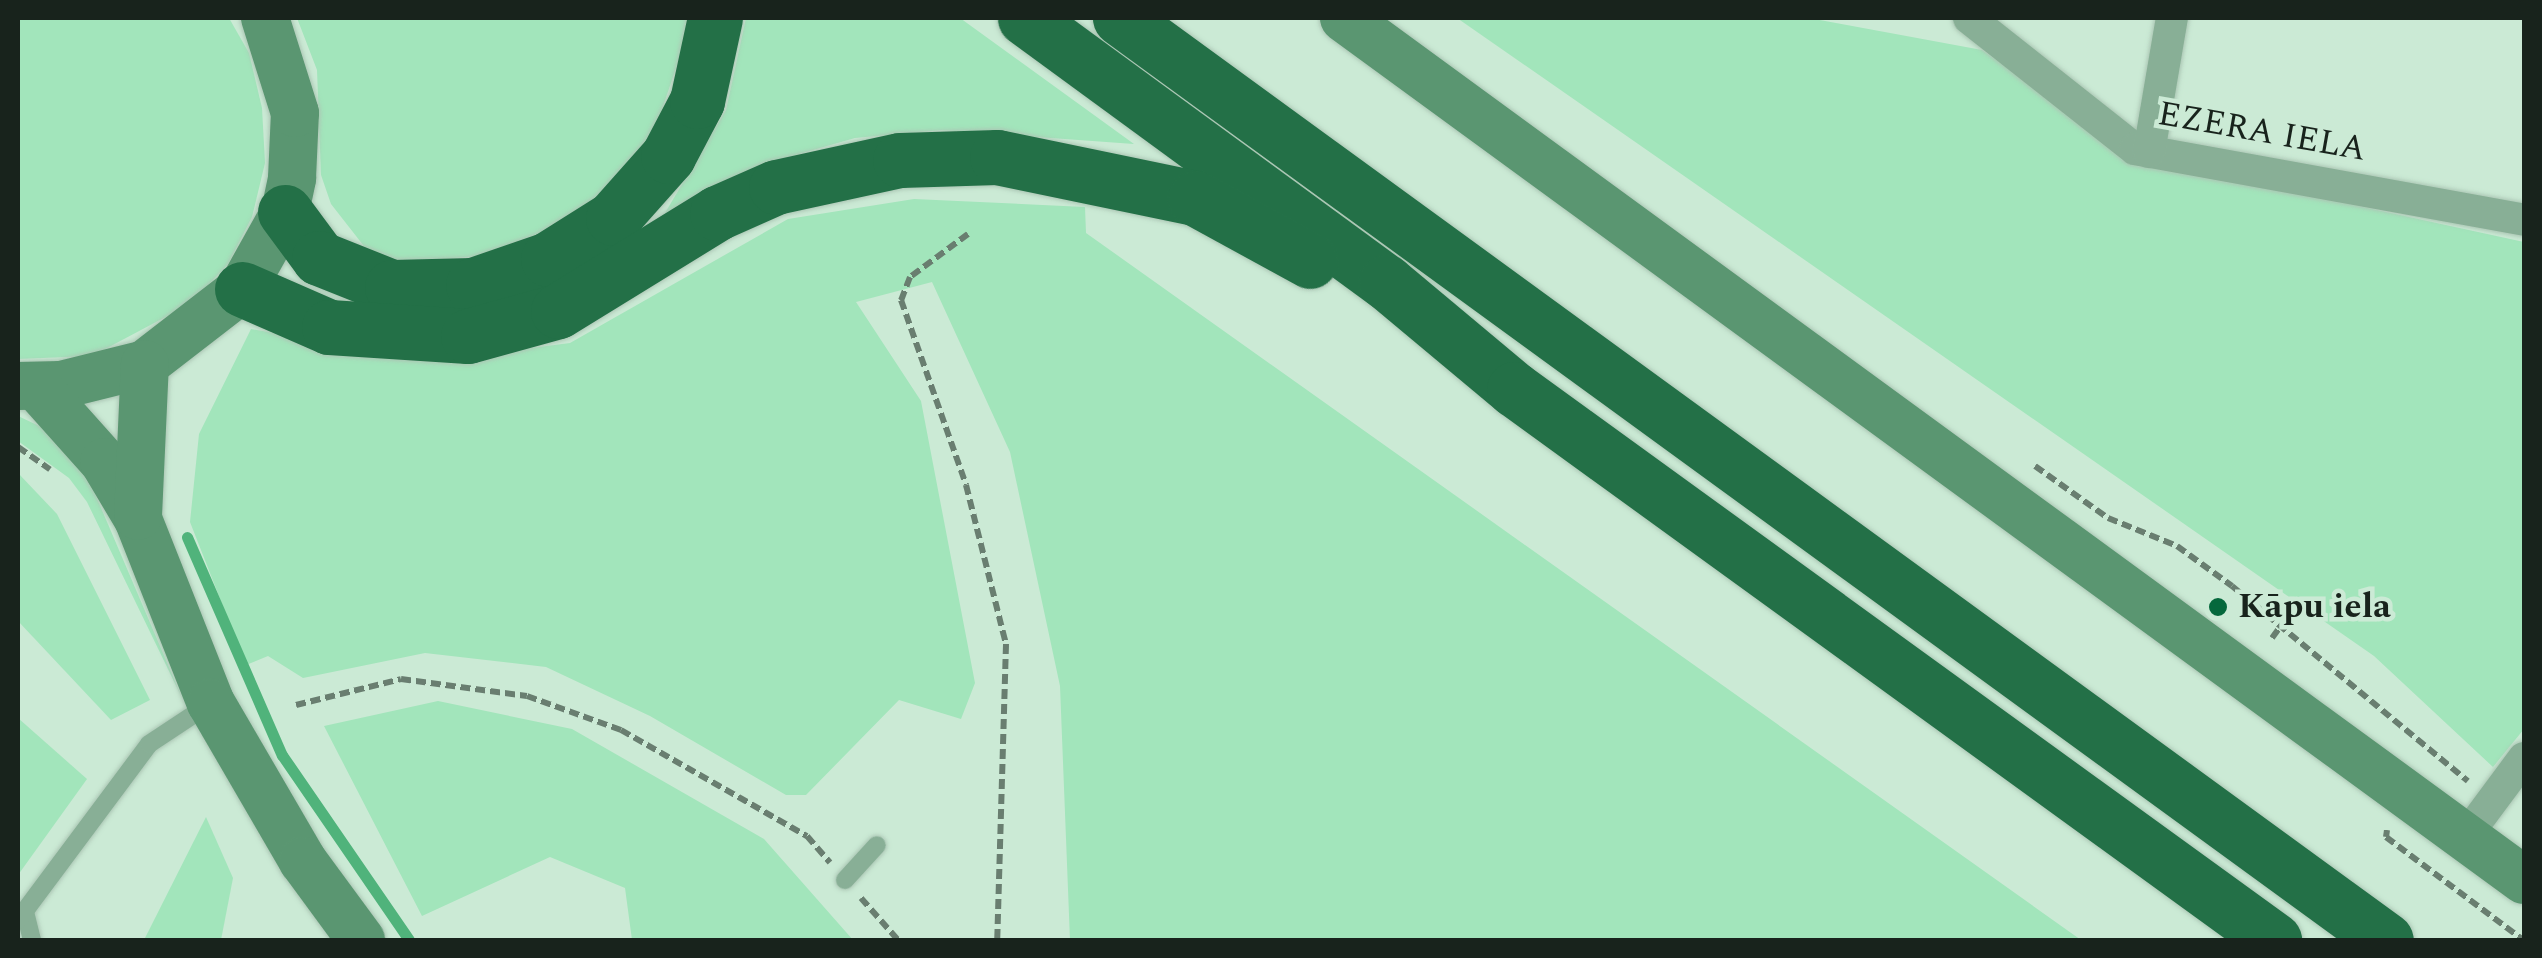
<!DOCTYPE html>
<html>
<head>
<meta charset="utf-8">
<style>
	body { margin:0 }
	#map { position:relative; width:2542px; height:958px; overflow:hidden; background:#cbead5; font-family:Spectral,serif }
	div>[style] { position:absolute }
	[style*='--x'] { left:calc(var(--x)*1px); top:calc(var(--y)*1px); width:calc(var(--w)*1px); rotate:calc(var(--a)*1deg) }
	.green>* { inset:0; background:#a2e5bb }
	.stream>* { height:11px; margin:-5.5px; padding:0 5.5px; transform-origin:5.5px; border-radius:5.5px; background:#50b37b }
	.path>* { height:6px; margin-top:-3px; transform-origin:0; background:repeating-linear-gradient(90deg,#697e70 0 10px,transparent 0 15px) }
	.roads { filter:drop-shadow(0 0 2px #abc6b4) drop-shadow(0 0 2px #abc6b4) }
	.lane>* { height:18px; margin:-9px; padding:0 9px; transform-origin:9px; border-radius:9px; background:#88af96 }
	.street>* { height:32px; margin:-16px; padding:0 16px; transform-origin:16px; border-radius:16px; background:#88af96 }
	.secondary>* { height:48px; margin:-24px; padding:0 24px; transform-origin:24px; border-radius:24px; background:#5a9671 }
	.highway>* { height:55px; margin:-27.5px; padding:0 27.5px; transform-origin:27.5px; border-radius:27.5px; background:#237047 }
	.dots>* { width:28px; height:28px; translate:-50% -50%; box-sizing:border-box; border:5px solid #cbead5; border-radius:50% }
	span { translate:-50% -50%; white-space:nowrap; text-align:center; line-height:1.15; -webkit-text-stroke:9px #cbead5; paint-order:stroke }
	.street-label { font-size:35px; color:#18231c }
	.poi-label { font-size:35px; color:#18231c; font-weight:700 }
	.left { translate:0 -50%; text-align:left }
	.frame { position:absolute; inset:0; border:20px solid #18231c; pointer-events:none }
</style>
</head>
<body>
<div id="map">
	<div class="green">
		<div style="clip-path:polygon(18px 18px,229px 18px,249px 53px,262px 108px,265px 163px,252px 217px,228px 264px,190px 304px,92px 356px,18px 359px)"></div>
		<div style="clip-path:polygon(297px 18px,693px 18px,655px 130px,611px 190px,563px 224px,478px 256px,405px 262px,367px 250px,331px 204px,321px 175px,317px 70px)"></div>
		<div style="clip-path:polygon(746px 18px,960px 18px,1134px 144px,942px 130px,855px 138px,785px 158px,665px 213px,726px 110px)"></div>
		<div style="clip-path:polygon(1457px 18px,1809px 18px,1982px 50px,2133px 157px,2524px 242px,2524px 729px,2493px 767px,2374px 656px)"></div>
		<div style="clip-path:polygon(914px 199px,1085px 207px,1086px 233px,2081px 940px,1070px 940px,1060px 686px,1010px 452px,932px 282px,856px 302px,921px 401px,975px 683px,961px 719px,899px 700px,806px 795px,786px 795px,650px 716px,546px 667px,425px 653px,303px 678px,268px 656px,246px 665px,190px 522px,199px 434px,251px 329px,431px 361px,570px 343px,788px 219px)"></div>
		<div style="clip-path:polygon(18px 416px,52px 432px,87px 475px,183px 700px,87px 502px,69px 478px,18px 441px)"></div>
		<div style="clip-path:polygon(18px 473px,57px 514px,150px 700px,111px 720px,18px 621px)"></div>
		<div style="clip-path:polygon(438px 701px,572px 729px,764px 839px,853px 940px,632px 940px,625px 888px,550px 857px,422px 916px,324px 726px)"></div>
		<div style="clip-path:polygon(18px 718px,87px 779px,18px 875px)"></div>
		<div style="clip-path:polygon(206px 817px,233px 878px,221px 940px,144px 940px)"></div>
	</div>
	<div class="stream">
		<div style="--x:187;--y:537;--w:238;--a:66.5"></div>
		<div style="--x:282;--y:755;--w:224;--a:55.5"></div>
	</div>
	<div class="path">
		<div style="--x:968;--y:234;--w:72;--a:143.4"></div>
		<div style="--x:910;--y:277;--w:25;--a:111"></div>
		<div style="--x:901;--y:300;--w:196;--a:70.6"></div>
		<div style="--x:966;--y:485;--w:164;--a:75.9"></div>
		<div style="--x:1006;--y:644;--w:296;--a:91.7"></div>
		<div style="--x:18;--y:447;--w:39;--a:35"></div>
		<div style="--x:2035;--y:466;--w:90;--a:35.5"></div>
		<div style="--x:2108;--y:518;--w:74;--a:22.1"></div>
		<div style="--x:2177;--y:546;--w:68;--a:36"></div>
		<div style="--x:2232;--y:586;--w:306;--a:39.6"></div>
		<div style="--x:2272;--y:638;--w:17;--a:-54"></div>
		<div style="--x:296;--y:705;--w:108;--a:-13.9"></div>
		<div style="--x:401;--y:679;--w:127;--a:7.7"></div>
		<div style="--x:527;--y:696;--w:100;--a:19.9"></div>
		<div style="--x:621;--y:730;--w:214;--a:29.7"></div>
		<div style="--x:807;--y:836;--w:35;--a:49"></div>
		<div style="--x:2387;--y:830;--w:7;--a:98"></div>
		<div style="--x:2386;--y:837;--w:171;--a:36.9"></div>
		<div style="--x:861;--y:898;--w:56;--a:48.6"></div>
	</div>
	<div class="roads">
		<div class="lane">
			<div style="--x:845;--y:880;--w:47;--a:-47.6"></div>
			<div style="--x:25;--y:912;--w:29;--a:76"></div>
			<div style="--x:18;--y:920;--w:219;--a:-53.3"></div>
			<div style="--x:149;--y:744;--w:74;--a:-33.5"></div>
		</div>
		<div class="street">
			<div style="--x:1969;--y:18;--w:211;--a:38.3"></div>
			<div style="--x:2135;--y:149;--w:395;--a:10.3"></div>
			<div style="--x:2149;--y:152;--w:136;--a:-80.3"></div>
			<div style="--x:2466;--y:836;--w:97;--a:-53.4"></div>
		</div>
		<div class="secondary">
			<div style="--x:1344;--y:18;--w:1461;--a:36.15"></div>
			<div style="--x:18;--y:386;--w:43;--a:-1.3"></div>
			<div style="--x:61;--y:385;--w:87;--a:-14"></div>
			<div style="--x:145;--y:364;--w:123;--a:-37.7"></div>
			<div style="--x:242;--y:289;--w:88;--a:-60.8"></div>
			<div style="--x:285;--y:212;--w:35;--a:-78"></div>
			<div style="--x:292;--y:178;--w:65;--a:-87.4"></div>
			<div style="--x:295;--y:113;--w:100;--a:-107.5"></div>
			<div style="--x:36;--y:386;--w:102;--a:48.2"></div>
			<div style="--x:104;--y:462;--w:66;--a:59.2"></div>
			<div style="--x:138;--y:519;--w:198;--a:68.4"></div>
			<div style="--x:211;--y:703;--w:183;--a:59.8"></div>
			<div style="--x:303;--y:861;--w:98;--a:53.7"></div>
			<div style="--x:138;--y:516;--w:152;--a:-87.4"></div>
		</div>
		<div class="highway">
			<div style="--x:1025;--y:18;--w:447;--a:36.2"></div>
			<div style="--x:1386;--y:282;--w:167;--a:39.9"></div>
			<div style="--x:1514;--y:389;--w:939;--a:35.94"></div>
			<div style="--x:1120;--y:18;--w:1566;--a:36.07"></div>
			<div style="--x:285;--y:212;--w:57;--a:53.5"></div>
			<div style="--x:319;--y:258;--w:79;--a:21.7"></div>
			<div style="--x:392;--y:287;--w:81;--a:-1.4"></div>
			<div style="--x:473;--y:285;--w:79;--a:-19.1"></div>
			<div style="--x:548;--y:259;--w:77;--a:-32.2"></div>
			<div style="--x:613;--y:218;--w:83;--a:-48.4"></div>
			<div style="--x:668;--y:156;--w:62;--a:-62.2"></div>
			<div style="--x:697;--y:101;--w:85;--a:-77.8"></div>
			<div style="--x:242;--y:289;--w:95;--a:23.6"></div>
			<div style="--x:329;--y:327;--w:139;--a:3.7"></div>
			<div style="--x:468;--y:336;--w:93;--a:-15.5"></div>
			<div style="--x:558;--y:311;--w:187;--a:-31.6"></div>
			<div style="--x:717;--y:213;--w:64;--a:-23.8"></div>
			<div style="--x:776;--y:187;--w:127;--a:-12.3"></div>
			<div style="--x:900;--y:160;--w:97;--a:-1.8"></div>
			<div style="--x:997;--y:157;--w:202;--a:11.7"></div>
			<div style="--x:1195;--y:198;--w:131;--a:28.7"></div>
		</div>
	</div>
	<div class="dots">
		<div style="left:2218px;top:607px;background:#05683c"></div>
	</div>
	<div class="street-label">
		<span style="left:2262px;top:132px;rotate:10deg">EZERA IELA</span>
	</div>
	<div class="poi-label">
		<span class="left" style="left:2238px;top:607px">Kāpu iela</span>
	</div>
	<div class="frame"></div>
</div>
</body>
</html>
